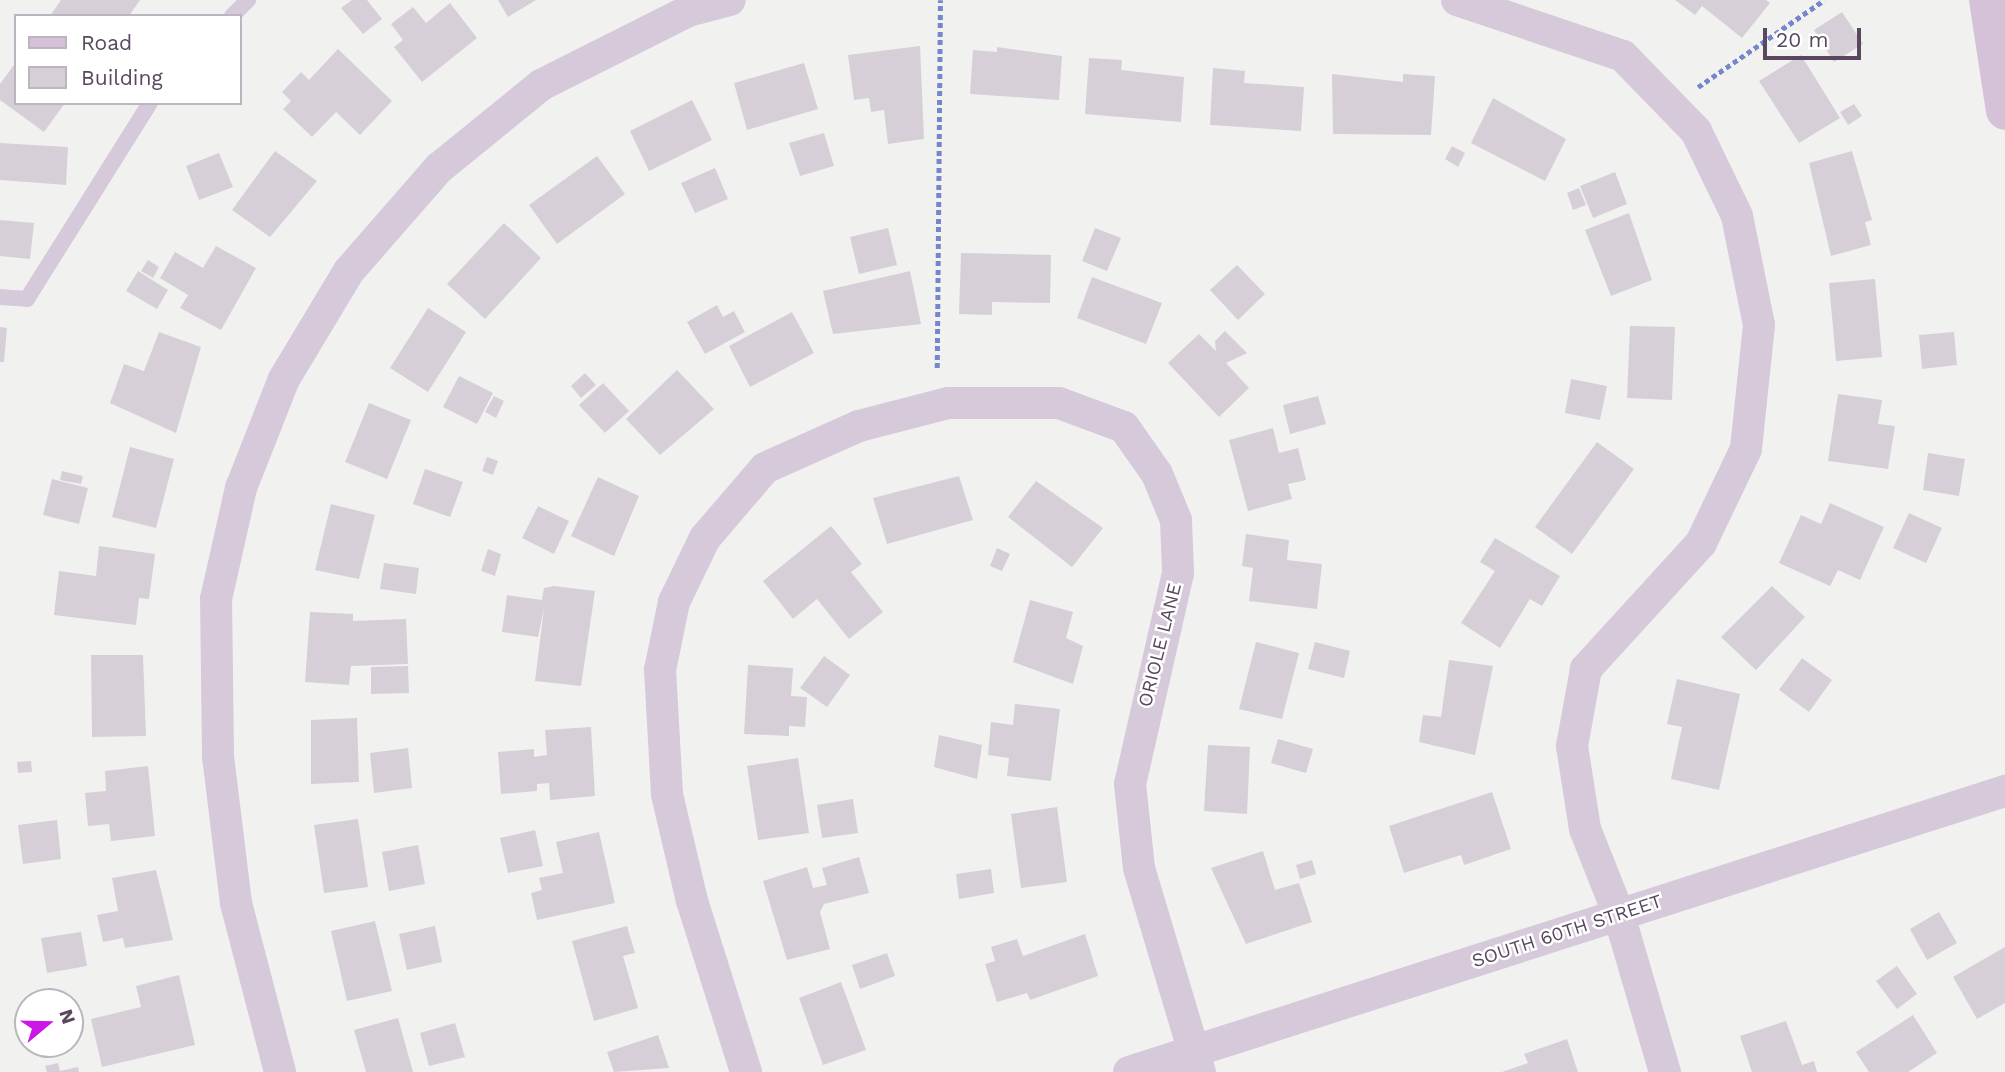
<!DOCTYPE html>
<html>
<head>
<meta charset="utf-8">
<style>
	body { margin:0 }
	#map { position:relative; width:2005px; height:1072px; overflow:hidden; background:#f1f2f0; font-family:"Work Sans",sans-serif }
	div>[style] { position:absolute }
	[style*='--x'] { left:calc(var(--x)*1px); top:calc(var(--y)*1px); width:calc(var(--w)*1px); rotate:calc(var(--a)*1deg) }
	.building>* { inset:0; background:#d6cfd7 }
	.path>* { height:4.5px; margin-top:-2.25px; transform-origin:0; background:repeating-linear-gradient(90deg,#7586ce 0 5px,transparent 0 8.5px) }
	.lane>* { height:16px; margin:-8px; padding:0 8px; transform-origin:8px; border-radius:8px; background:#d6c9da }
	.street>* { height:32px; margin:-16px; padding:0 16px; transform-origin:16px; border-radius:16px; background:#d6c9da }
	.secondary>* { height:38px; margin:-19px; padding:0 19px; transform-origin:19px; border-radius:19px; background:#d5c2d9 }
	span { translate:-50% -50%; white-space:nowrap; text-align:center; line-height:1.15; -webkit-text-stroke:5px #fff; paint-order:stroke }
	.street-label { font-size:19px; color:#59475d }
	.legend { position:absolute; left:14px; top:14px; width:228px; height:91px; box-sizing:border-box; background:#fff; border:2px solid #bdb5be; margin:0; padding:9px 12px; list-style:none; font-size:21px; color:#59475d }
	.legend li { display:flex; align-items:center; gap:14px; height:35px }
	.legend b { width:35px; border:2px solid #bdb5be }
	.north { position:absolute; left:14px; top:988px; width:70px; height:70px; box-sizing:border-box; background:#fff; border:2px solid #bdb5be; border-radius:50%; rotate:71deg; font-size:19px; font-weight:700; line-height:28px; text-align:center; color:#59475d }
	.north::after { content:''; display:block; margin:auto; width:24px; height:32px; background:#ca17e5; clip-path:polygon(50% 0,100% 100%,50% 72%,0 100%) }
	.scale { position:absolute; left:1763px; top:28px; width:98px; height:32px; box-sizing:border-box; border:4px solid #59475d; border-top:0; padding-left:9px; font-size:21px; line-height:24px; white-space:nowrap; color:#59475d; -webkit-text-stroke:5px #fff; paint-order:stroke }
</style>
</head>
<body>
<div id="map">
	<div class="building">
		<div style="clip-path:polygon(61px 0,140px 0,129px 16px,50px 16px)"></div>
		<div style="clip-path:polygon(352px 0,367px 0,382px 19px,363px 34px,341px 8px)"></div>
		<div style="clip-path:polygon(498px 0,536px 0,508px 17px)"></div>
		<div style="clip-path:polygon(1675px 0,1766px 0,1770px 3px,1742px 38px,1702px 6px,1695px 15px)"></div>
		<div style="clip-path:polygon(450px 3px,477px 38px,422px 82px,394px 47px,403px 40px,391px 24px,413px 7px,426px 23px)"></div>
		<div style="clip-path:polygon(1842px 12px,1863px 44px,1834px 62px,1814px 30px)"></div>
		<div style="clip-path:polygon(920px 46px,924px 139px,888px 144px,884px 110px,871px 112px,869px 98px,854px 100px,848px 55px)"></div>
		<div style="clip-path:polygon(997px 47px,1062px 56px,1059px 100px,970px 94px,973px 50px,997px 52px)"></div>
		<div style="clip-path:polygon(338px 49px,392px 101px,360px 135px,336px 112px,312px 137px,283px 109px,291px 101px,282px 92px,301px 72px,309px 80px)"></div>
		<div style="clip-path:polygon(1801px 55px,1840px 118px,1799px 143px,1759px 81px)"></div>
		<div style="clip-path:polygon(1089px 58px,1122px 60px,1121px 70px,1184px 77px,1181px 122px,1085px 114px)"></div>
		<div style="clip-path:polygon(16px 62px,16px 103px,65px 103px,44px 132px,0 100px,0 84px)"></div>
		<div style="clip-path:polygon(804px 63px,818px 109px,747px 130px,734px 83px)"></div>
		<div style="clip-path:polygon(1213px 68px,1245px 71px,1244px 83px,1304px 87px,1301px 131px,1210px 125px)"></div>
		<div style="clip-path:polygon(1332px 74px,1403px 82px,1403px 74px,1435px 76px,1431px 135px,1333px 134px)"></div>
		<div style="clip-path:polygon(1493px 98px,1566px 139px,1545px 181px,1471px 143px)"></div>
		<div style="clip-path:polygon(692px 100px,712px 140px,649px 171px,630px 131px)"></div>
		<div style="clip-path:polygon(1854px 104px,1862px 116px,1848px 125px,1840px 112px)"></div>
		<div style="clip-path:polygon(824px 133px,834px 166px,800px 176px,789px 143px)"></div>
		<div style="clip-path:polygon(0 143px,68px 147px,66px 185px,0 180px)"></div>
		<div style="clip-path:polygon(1452px 146px,1465px 153px,1458px 167px,1445px 159px)"></div>
		<div style="clip-path:polygon(275px 151px,317px 181px,270px 237px,232px 210px)"></div>
		<div style="clip-path:polygon(1852px 151px,1872px 220px,1865px 222px,1871px 245px,1831px 256px,1809px 163px)"></div>
		<div style="clip-path:polygon(219px 153px,233px 187px,199px 200px,186px 166px)"></div>
		<div style="clip-path:polygon(597px 156px,625px 194px,557px 244px,529px 205px)"></div>
		<div style="clip-path:polygon(715px 168px,728px 199px,695px 213px,681px 183px)"></div>
		<div style="clip-path:polygon(1615px 172px,1627px 204px,1593px 218px,1580px 186px)"></div>
		<div style="clip-path:polygon(1579px 188px,1586px 205px,1573px 210px,1567px 193px)"></div>
		<div style="clip-path:polygon(1629px 213px,1652px 280px,1611px 296px,1585px 230px)"></div>
		<div style="clip-path:polygon(0 220px,34px 223px,30px 259px,0 256px)"></div>
		<div style="clip-path:polygon(504px 223px,541px 258px,485px 319px,447px 284px)"></div>
		<div style="clip-path:polygon(888px 228px,897px 265px,859px 274px,850px 237px)"></div>
		<div style="clip-path:polygon(1095px 228px,1121px 238px,1107px 271px,1082px 261px)"></div>
		<div style="clip-path:polygon(216px 246px,256px 268px,221px 330px,180px 308px,188px 295px,160px 278px,175px 252px,203px 268px)"></div>
		<div style="clip-path:polygon(961px 253px,1051px 255px,1050px 303px,992px 302px,992px 315px,959px 314px)"></div>
		<div style="clip-path:polygon(148px 260px,159px 267px,153px 278px,141px 271px)"></div>
		<div style="clip-path:polygon(1237px 265px,1265px 294px,1238px 320px,1210px 290px)"></div>
		<div style="clip-path:polygon(138px 271px,168px 290px,157px 309px,126px 291px)"></div>
		<div style="clip-path:polygon(910px 271px,921px 324px,833px 334px,823px 291px)"></div>
		<div style="clip-path:polygon(1092px 277px,1162px 303px,1146px 344px,1077px 318px)"></div>
		<div style="clip-path:polygon(1875px 279px,1882px 357px,1836px 361px,1829px 283px)"></div>
		<div style="clip-path:polygon(717px 305px,723px 317px,734px 311px,745px 332px,705px 354px,687px 322px)"></div>
		<div style="clip-path:polygon(428px 308px,466px 332px,428px 392px,390px 368px)"></div>
		<div style="clip-path:polygon(792px 312px,814px 353px,750px 387px,729px 346px)"></div>
		<div style="clip-path:polygon(1630px 326px,1675px 327px,1672px 400px,1627px 398px)"></div>
		<div style="clip-path:polygon(0 327px,7px 328px,4px 362px,0 362px)"></div>
		<div style="clip-path:polygon(1225px 331px,1247px 353px,1226px 363px,1249px 388px,1219px 417px,1168px 363px,1199px 334px,1216px 351px,1215px 341px)"></div>
		<div style="clip-path:polygon(159px 332px,201px 347px,176px 433px,110px 403px,124px 364px,144px 371px)"></div>
		<div style="clip-path:polygon(1954px 332px,1957px 365px,1922px 369px,1919px 335px)"></div>
		<div style="clip-path:polygon(677px 370px,714px 409px,660px 455px,626px 419px)"></div>
		<div style="clip-path:polygon(585px 373px,596px 385px,581px 398px,571px 386px)"></div>
		<div style="clip-path:polygon(459px 376px,493px 393px,477px 424px,443px 407px)"></div>
		<div style="clip-path:polygon(1571px 379px,1607px 386px,1600px 420px,1565px 413px)"></div>
		<div style="clip-path:polygon(603px 383px,629px 411px,605px 433px,579px 405px)"></div>
		<div style="clip-path:polygon(1838px 394px,1882px 400px,1878px 424px,1895px 426px,1888px 469px,1828px 461px)"></div>
		<div style="clip-path:polygon(494px 396px,504px 401px,496px 418px,485px 412px)"></div>
		<div style="clip-path:polygon(1318px 396px,1326px 424px,1290px 434px,1283px 405px)"></div>
		<div style="clip-path:polygon(369px 403px,411px 420px,387px 479px,345px 462px)"></div>
		<div style="clip-path:polygon(1273px 428px,1279px 453px,1298px 448px,1306px 480px,1288px 484px,1292px 499px,1248px 511px,1229px 440px)"></div>
		<div style="clip-path:polygon(1597px 442px,1634px 469px,1572px 554px,1535px 527px)"></div>
		<div style="clip-path:polygon(130px 447px,174px 459px,156px 528px,112px 517px)"></div>
		<div style="clip-path:polygon(1928px 453px,1965px 459px,1959px 496px,1923px 490px)"></div>
		<div style="clip-path:polygon(487px 457px,498px 461px,493px 475px,482px 471px)"></div>
		<div style="clip-path:polygon(425px 469px,463px 482px,450px 517px,413px 504px)"></div>
		<div style="clip-path:polygon(62px 471px,83px 476px,81px 484px,60px 480px)"></div>
		<div style="clip-path:polygon(959px 476px,973px 520px,887px 544px,873px 498px)"></div>
		<div style="clip-path:polygon(598px 477px,639px 496px,614px 556px,571px 536px)"></div>
		<div style="clip-path:polygon(52px 479px,88px 488px,79px 524px,43px 515px)"></div>
		<div style="clip-path:polygon(1036px 481px,1103px 528px,1072px 567px,1008px 517px)"></div>
		<div style="clip-path:polygon(1830px 503px,1884px 527px,1860px 580px,1838px 570px,1830px 586px,1779px 563px,1801px 515px,1821px 524px)"></div>
		<div style="clip-path:polygon(331px 504px,375px 515px,359px 579px,315px 570px)"></div>
		<div style="clip-path:polygon(538px 506px,569px 521px,554px 554px,522px 538px)"></div>
		<div style="clip-path:polygon(1909px 513px,1942px 528px,1926px 563px,1893px 548px)"></div>
		<div style="clip-path:polygon(831px 526px,862px 564px,851px 572px,883px 612px,849px 639px,817px 599px,793px 619px,763px 581px)"></div>
		<div style="clip-path:polygon(1246px 534px,1289px 540px,1287px 560px,1322px 564px,1317px 609px,1249px 601px,1253px 568px,1242px 566px)"></div>
		<div style="clip-path:polygon(1495px 538px,1560px 576px,1542px 606px,1530px 599px,1500px 648px,1461px 623px,1495px 571px,1480px 562px)"></div>
		<div style="clip-path:polygon(99px 546px,155px 554px,149px 599px,139px 598px,136px 625px,54px 615px,59px 571px,96px 576px)"></div>
		<div style="clip-path:polygon(997px 548px,1010px 554px,1002px 571px,990px 566px)"></div>
		<div style="clip-path:polygon(488px 549px,501px 554px,495px 576px,481px 571px)"></div>
		<div style="clip-path:polygon(384px 563px,419px 568px,416px 594px,380px 589px)"></div>
		<div style="clip-path:polygon(554px 586px,595px 591px,581px 686px,535px 681px,544px 608px,538px 637px,502px 632px,507px 595px,542px 600px,544px 588px)"></div>
		<div style="clip-path:polygon(1772px 586px,1805px 617px,1756px 670px,1721px 637px)"></div>
		<div style="clip-path:polygon(1030px 600px,1073px 612px,1066px 638px,1083px 646px,1073px 684px,1013px 662px)"></div>
		<div style="clip-path:polygon(310px 612px,353px 614px,353px 621px,406px 619px,408px 664px,351px 666px,349px 685px,305px 682px)"></div>
		<div style="clip-path:polygon(1256px 642px,1299px 653px,1282px 719px,1239px 709px)"></div>
		<div style="clip-path:polygon(1315px 642px,1350px 651px,1344px 678px,1308px 669px)"></div>
		<div style="clip-path:polygon(91px 655px,143px 655px,146px 736px,92px 737px)"></div>
		<div style="clip-path:polygon(824px 656px,850px 675px,827px 707px,800px 688px)"></div>
		<div style="clip-path:polygon(1802px 658px,1832px 680px,1809px 712px,1779px 690px)"></div>
		<div style="clip-path:polygon(1449px 660px,1493px 666px,1475px 755px,1419px 742px,1423px 715px,1441px 717px)"></div>
		<div style="clip-path:polygon(748px 665px,793px 668px,791px 696px,807px 697px,805px 727px,789px 726px,789px 736px,744px 734px)"></div>
		<div style="clip-path:polygon(408px 666px,409px 693px,371px 694px,371px 667px)"></div>
		<div style="clip-path:polygon(1677px 679px,1740px 694px,1719px 790px,1671px 779px,1682px 727px,1667px 724px)"></div>
		<div style="clip-path:polygon(1015px 704px,1060px 709px,1051px 781px,1007px 776px,1009px 758px,988px 755px,991px 722px,1013px 725px)"></div>
		<div style="clip-path:polygon(357px 718px,359px 782px,311px 784px,311px 720px)"></div>
		<div style="clip-path:polygon(591px 727px,595px 796px,550px 800px,549px 783px,537px 784px,537px 791px,501px 794px,498px 752px,534px 749px,534px 757px,547px 755px,545px 730px)"></div>
		<div style="clip-path:polygon(939px 735px,982px 745px,977px 779px,934px 767px)"></div>
		<div style="clip-path:polygon(1278px 739px,1313px 749px,1306px 773px,1271px 763px)"></div>
		<div style="clip-path:polygon(1208px 745px,1250px 747px,1247px 814px,1204px 811px)"></div>
		<div style="clip-path:polygon(408px 748px,412px 788px,374px 793px,370px 753px)"></div>
		<div style="clip-path:polygon(798px 758px,809px 833px,758px 840px,747px 766px)"></div>
		<div style="clip-path:polygon(31px 761px,32px 772px,18px 773px,17px 762px)"></div>
		<div style="clip-path:polygon(148px 766px,155px 836px,111px 841px,109px 824px,88px 826px,85px 793px,106px 791px,105px 771px)"></div>
		<div style="clip-path:polygon(1492px 792px,1511px 849px,1464px 865px,1461px 855px,1404px 873px,1389px 826px)"></div>
		<div style="clip-path:polygon(853px 799px,858px 833px,822px 838px,817px 805px)"></div>
		<div style="clip-path:polygon(1057px 807px,1067px 882px,1021px 888px,1011px 814px)"></div>
		<div style="clip-path:polygon(358px 819px,368px 887px,324px 893px,314px 825px)"></div>
		<div style="clip-path:polygon(57px 820px,61px 859px,23px 864px,18px 825px)"></div>
		<div style="clip-path:polygon(535px 830px,543px 866px,508px 873px,500px 838px)"></div>
		<div style="clip-path:polygon(599px 832px,615px 903px,537px 920px,531px 893px,542px 890px,539px 878px,563px 873px,556px 842px)"></div>
		<div style="clip-path:polygon(418px 845px,425px 884px,389px 891px,382px 852px)"></div>
		<div style="clip-path:polygon(1263px 851px,1275px 890px,1299px 883px,1312px 922px,1246px 944px,1211px 868px)"></div>
		<div style="clip-path:polygon(859px 857px,869px 893px,824px 904px,820px 912px,830px 949px,787px 960px,763px 881px,807px 867px,813px 888px,827px 885px,822px 868px)"></div>
		<div style="clip-path:polygon(1312px 860px,1316px 874px,1300px 879px,1296px 865px)"></div>
		<div style="clip-path:polygon(991px 869px,994px 893px,959px 899px,956px 874px)"></div>
		<div style="clip-path:polygon(156px 870px,173px 940px,125px 948px,123px 938px,103px 942px,97px 915px,118px 911px,112px 878px)"></div>
		<div style="clip-path:polygon(1939px 912px,1957px 943px,1927px 960px,1910px 929px)"></div>
		<div style="clip-path:polygon(375px 921px,392px 991px,347px 1001px,331px 931px)"></div>
		<div style="clip-path:polygon(435px 926px,442px 962px,407px 970px,399px 934px)"></div>
		<div style="clip-path:polygon(627px 926px,635px 953px,623px 956px,638px 1008px,594px 1021px,572px 941px)"></div>
		<div style="clip-path:polygon(81px 932px,87px 966px,47px 973px,41px 938px)"></div>
		<div style="clip-path:polygon(1085px 934px,1098px 976px,1030px 1000px,1027px 993px,997px 1002px,985px 964px,995px 961px,991px 947px,1017px 939px,1023px 956px)"></div>
		<div style="clip-path:polygon(2005px 947px,2005px 1003px,1977px 1019px,1953px 977px)"></div>
		<div style="clip-path:polygon(887px 953px,895px 976px,860px 989px,852px 965px)"></div>
		<div style="clip-path:polygon(1897px 966px,1917px 994px,1897px 1009px,1876px 981px)"></div>
		<div style="clip-path:polygon(179px 975px,195px 1045px,102px 1067px,91px 1019px,141px 1007px,136px 986px)"></div>
		<div style="clip-path:polygon(841px 982px,866px 1050px,823px 1065px,799px 998px)"></div>
		<div style="clip-path:polygon(1913px 1015px,1937px 1053px,1908px 1072px,1869px 1072px,1856px 1052px)"></div>
		<div style="clip-path:polygon(398px 1018px,413px 1072px,366px 1072px,354px 1030px)"></div>
		<div style="clip-path:polygon(1786px 1021px,1802px 1065px,1814px 1061px,1817px 1072px,1752px 1072px,1740px 1036px)"></div>
		<div style="clip-path:polygon(455px 1023px,465px 1057px,429px 1066px,420px 1033px)"></div>
		<div style="clip-path:polygon(658px 1035px,669px 1068px,614px 1072px,607px 1052px)"></div>
		<div style="clip-path:polygon(1567px 1039px,1578px 1072px,1502px 1072px,1528px 1063px,1524px 1054px)"></div>
		<div style="clip-path:polygon(58px 1063px,60px 1071px,78px 1067px,79px 1072px,47px 1072px,45px 1066px)"></div>
	</div>
	<div class="path">
		<div style="--x:1698;--y:87;--w:153;--a:-34.6"></div>
		<div style="--x:937;--y:368;--w:368;--a:-89.5"></div>
	</div>
	<div class="lane">
		<div style="--x:232;--y:16;--w:23;--a:-45"></div>
		<div style="--x:0;--y:297;--w:27;--a:4"></div>
		<div style="--x:27;--y:299;--w:231;--a:-57.9"></div>
	</div>
	<div class="street">
		<div style="--x:1457;--y:0;--w:175;--a:18.6"></div>
		<div style="--x:1623;--y:56;--w:105;--a:45.8"></div>
		<div style="--x:1696;--y:131;--w:94;--a:64.2"></div>
		<div style="--x:1737;--y:216;--w:111;--a:78.6"></div>
		<div style="--x:1759;--y:325;--w:125;--a:96"></div>
		<div style="--x:1746;--y:449;--w:104;--a:115.6"></div>
		<div style="--x:1701;--y:543;--w:171;--a:132.4"></div>
		<div style="--x:1586;--y:669;--w:78;--a:100.3"></div>
		<div style="--x:1572;--y:746;--w:84;--a:81.1"></div>
		<div style="--x:1585;--y:829;--w:92;--a:68.4"></div>
		<div style="--x:1619;--y:915;--w:164;--a:73.7"></div>
		<div style="--x:280;--y:1072;--w:175;--a:-104.6"></div>
		<div style="--x:236;--y:903;--w:147;--a:-97"></div>
		<div style="--x:218;--y:757;--w:158;--a:-90.7"></div>
		<div style="--x:216;--y:599;--w:114;--a:-77.3"></div>
		<div style="--x:241;--y:488;--w:117;--a:-68.5"></div>
		<div style="--x:284;--y:379;--w:126;--a:-59"></div>
		<div style="--x:349;--y:271;--w:137;--a:-48.9"></div>
		<div style="--x:439;--y:168;--w:132;--a:-39.1"></div>
		<div style="--x:541;--y:85;--w:165;--a:-26.7"></div>
		<div style="--x:688;--y:11;--w:43;--a:-14.7"></div>
		<div style="--x:746;--y:1072;--w:179;--a:-107.5"></div>
		<div style="--x:692;--y:901;--w:110;--a:-103.2"></div>
		<div style="--x:667;--y:794;--w:124;--a:-93.2"></div>
		<div style="--x:660;--y:670;--w:69;--a:-78.4"></div>
		<div style="--x:674;--y:602;--w:71;--a:-64.2"></div>
		<div style="--x:705;--y:538;--w:92;--a:-49.4"></div>
		<div style="--x:765;--y:468;--w:103;--a:-24.1"></div>
		<div style="--x:859;--y:426;--w:92;--a:-14.5"></div>
		<div style="--x:948;--y:403;--w:111;--a:0"></div>
		<div style="--x:1059;--y:403;--w:69;--a:20.3"></div>
		<div style="--x:1124;--y:427;--w:57;--a:54.9"></div>
		<div style="--x:1157;--y:474;--w:50;--a:67.6"></div>
		<div style="--x:1176;--y:520;--w:53;--a:87.8"></div>
		<div style="--x:1178;--y:573;--w:216;--a:102.8"></div>
		<div style="--x:1130;--y:784;--w:84;--a:83.9"></div>
		<div style="--x:1139;--y:868;--w:213;--a:73.4"></div>
		<div style="--x:1129;--y:1072;--w:920;--a:-17.79"></div>
	</div>
	<div class="secondary">
		<div style="--x:1988;--y:0;--w:112;--a:81.3"></div>
	</div>
	<div class="street-label">
		<span style="left:1160px;top:645px;rotate:-76deg">ORIOLE LANE</span>
		<span style="left:1567px;top:931px;rotate:-18deg">SOUTH 60TH STREET</span>
	</div>
	<ul class="legend">
	<li><b style="height:9px;background:#d5c2d9"></b>Road</li>
	<li><b style="height:19px;background:#d6cfd7"></b>Building</li>
	</ul>
	<div class="north">N</div>
	<div class="scale">20 m</div>
</div>
</body>
</html>
